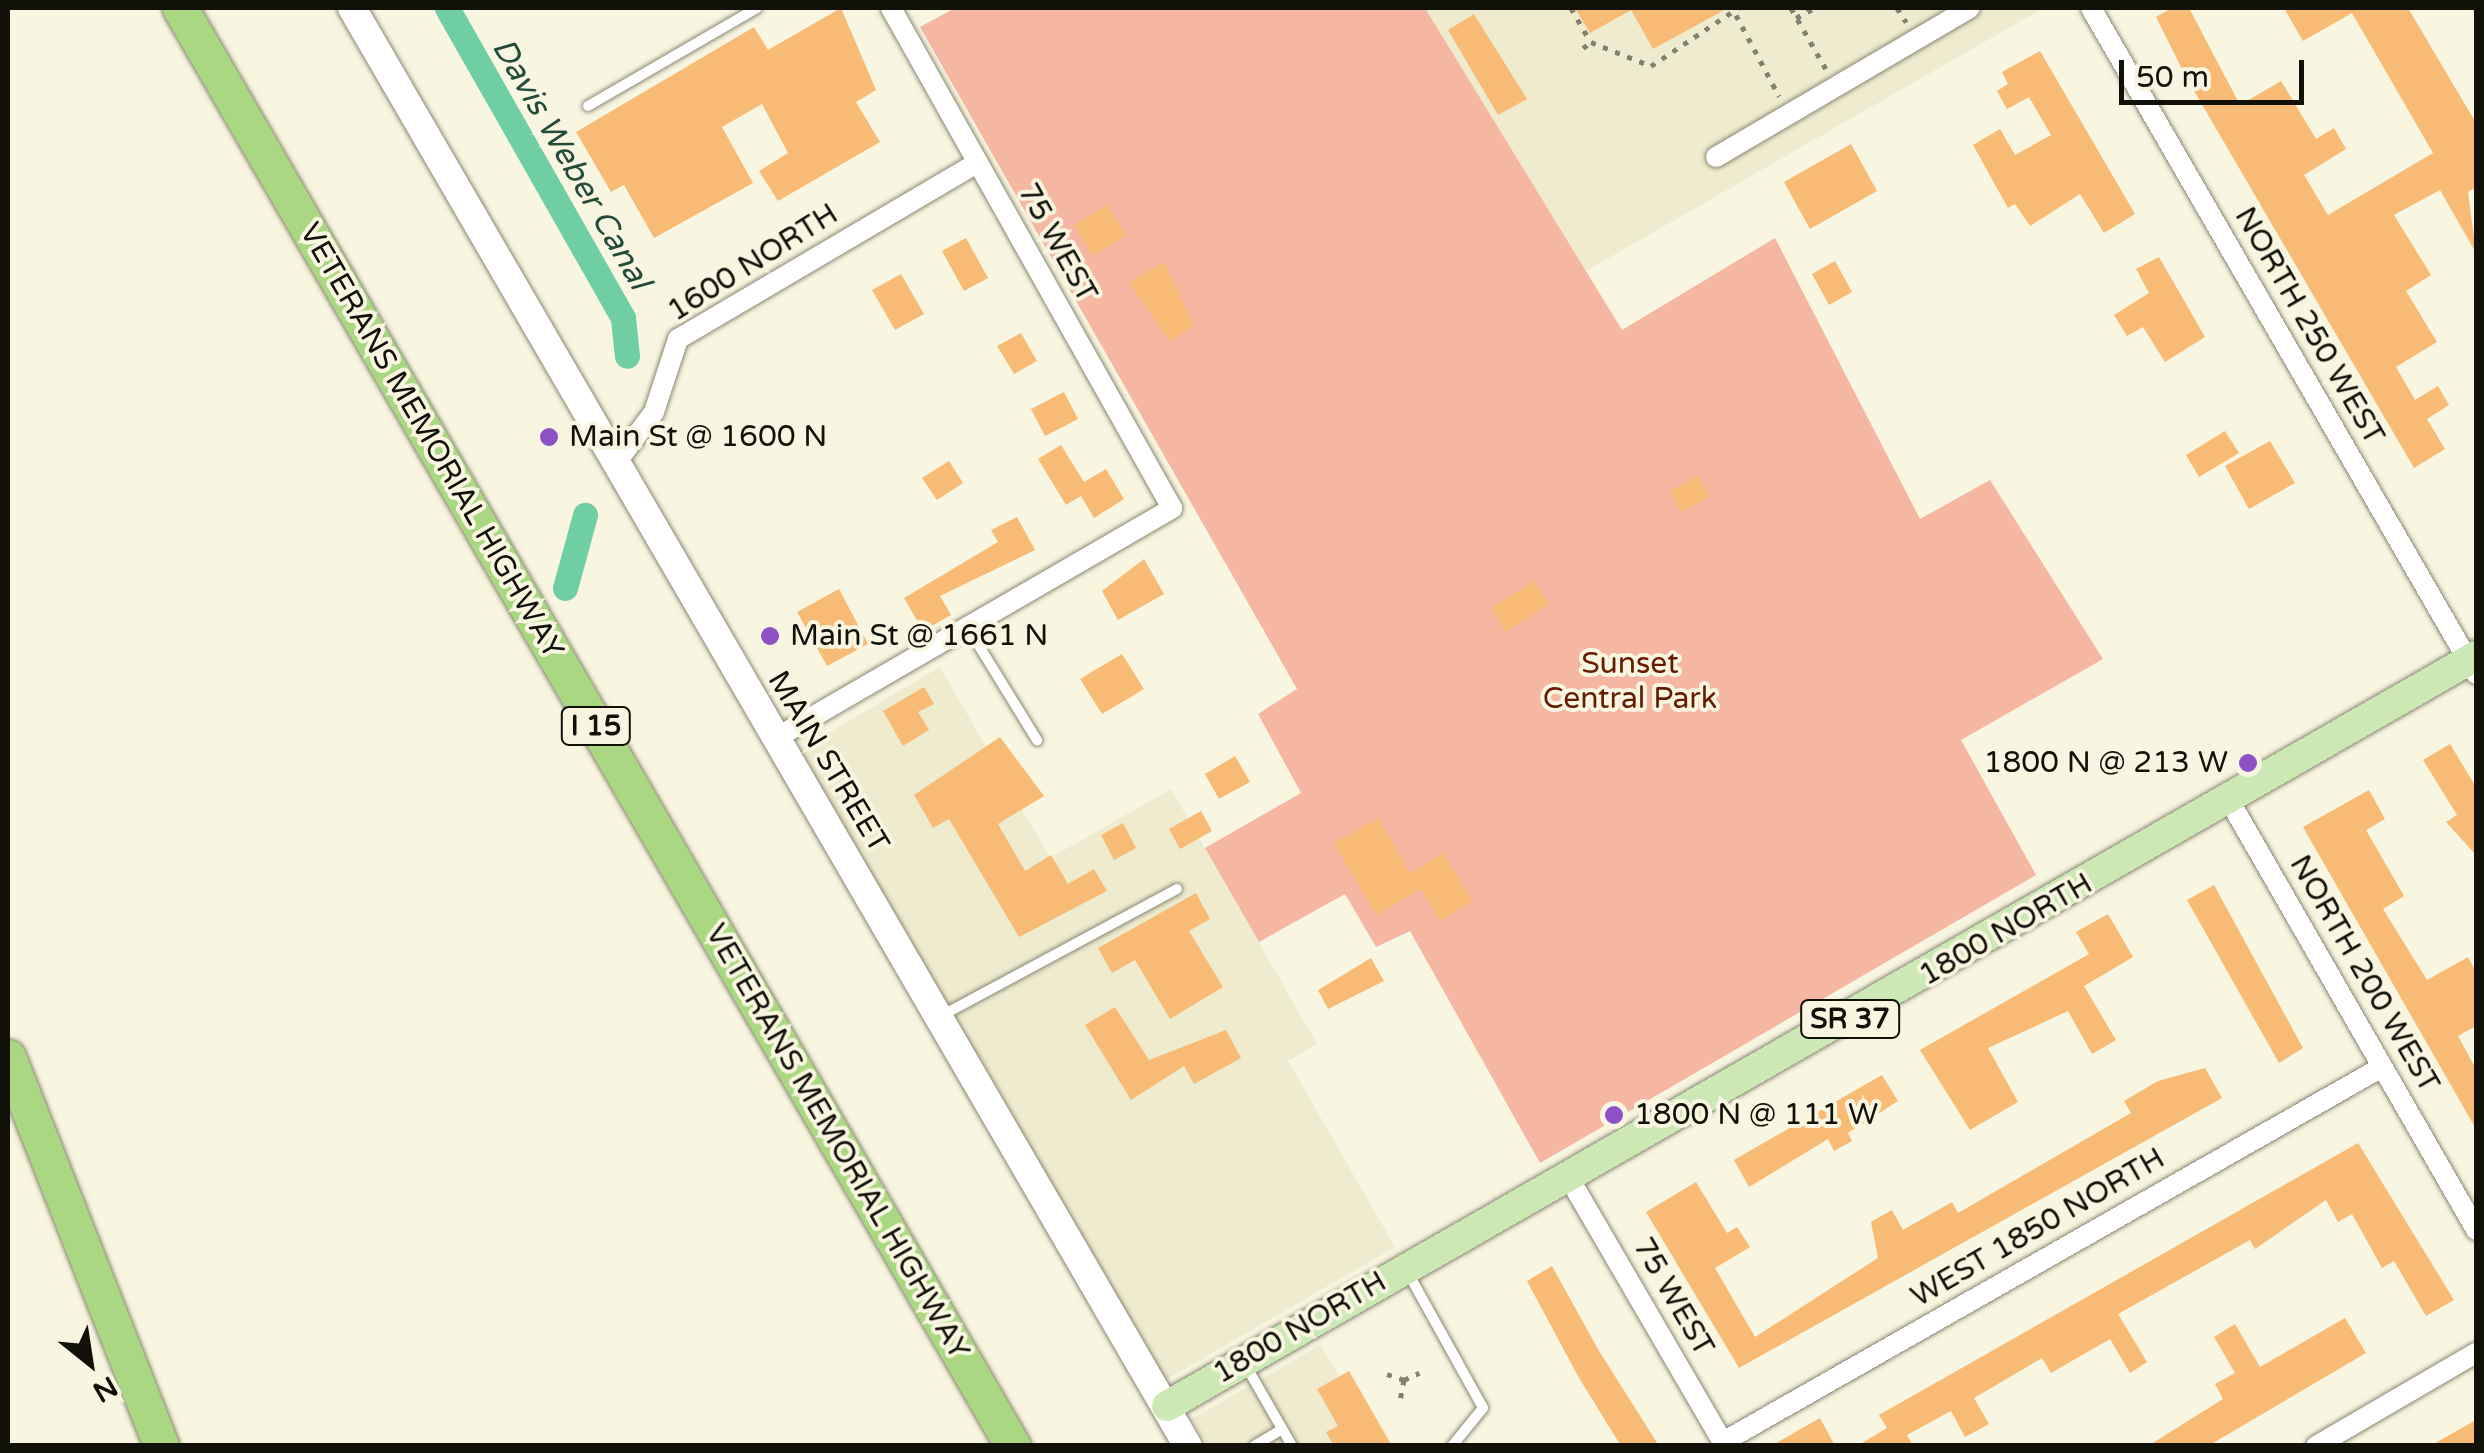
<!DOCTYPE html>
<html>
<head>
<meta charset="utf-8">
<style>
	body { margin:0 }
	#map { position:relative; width:2484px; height:1453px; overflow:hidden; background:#f8f5e0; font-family:"Varela Round",sans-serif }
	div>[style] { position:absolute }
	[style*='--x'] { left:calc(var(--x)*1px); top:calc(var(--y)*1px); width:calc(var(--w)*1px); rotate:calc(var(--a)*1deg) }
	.built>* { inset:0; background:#efebce }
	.green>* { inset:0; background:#f5b6a2 }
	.canal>* { height:25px; margin:-12.5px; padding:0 12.5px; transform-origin:12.5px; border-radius:12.5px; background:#6fcea2 }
	.building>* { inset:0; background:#f7bb75 }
	.path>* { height:5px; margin-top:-2.5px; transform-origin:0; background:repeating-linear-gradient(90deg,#828071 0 5px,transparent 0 13px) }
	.roads { filter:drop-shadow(0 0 2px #898673) drop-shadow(0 0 2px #898673) }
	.lane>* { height:10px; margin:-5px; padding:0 5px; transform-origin:5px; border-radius:5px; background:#fff }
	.street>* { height:20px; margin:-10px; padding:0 10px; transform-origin:10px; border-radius:10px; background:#fff }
	.secondary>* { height:28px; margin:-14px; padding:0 14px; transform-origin:14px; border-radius:14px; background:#fff }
	.primary>* { height:30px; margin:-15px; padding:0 15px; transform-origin:15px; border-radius:15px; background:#cce8b4 }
	.highway>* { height:35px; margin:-17.5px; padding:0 17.5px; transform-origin:17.5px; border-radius:17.5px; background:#aad882 }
	.dots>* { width:28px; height:28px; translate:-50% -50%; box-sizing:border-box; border:5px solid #f8f5e0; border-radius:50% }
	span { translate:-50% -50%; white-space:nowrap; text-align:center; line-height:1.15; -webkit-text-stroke:8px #f8f5e0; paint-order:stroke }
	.shield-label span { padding:2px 8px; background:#f8f5e0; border:2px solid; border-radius:8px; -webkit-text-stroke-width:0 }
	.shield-label { font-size:28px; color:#121109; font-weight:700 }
	.street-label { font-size:30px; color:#121109 }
	.poi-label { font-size:30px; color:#121109 }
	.left { translate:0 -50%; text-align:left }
	.right { translate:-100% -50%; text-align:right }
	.park-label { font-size:30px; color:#661b00 }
	.water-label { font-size:32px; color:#234b39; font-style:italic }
	.frame { position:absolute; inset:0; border:10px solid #121109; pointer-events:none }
	.north { position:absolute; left:40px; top:1313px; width:100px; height:100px; -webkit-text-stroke:8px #f8f5e0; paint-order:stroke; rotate:150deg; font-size:28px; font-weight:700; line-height:40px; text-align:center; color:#121109 }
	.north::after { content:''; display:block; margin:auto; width:35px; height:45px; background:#121109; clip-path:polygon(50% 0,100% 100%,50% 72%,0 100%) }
	.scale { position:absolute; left:2119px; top:60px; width:185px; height:45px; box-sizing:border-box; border:5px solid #121109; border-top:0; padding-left:12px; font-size:30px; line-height:35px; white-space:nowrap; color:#121109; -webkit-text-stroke:8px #f8f5e0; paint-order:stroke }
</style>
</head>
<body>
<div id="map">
	<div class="built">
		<div style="clip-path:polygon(1425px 8px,2043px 8px,1586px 271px)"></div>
		<div style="clip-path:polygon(940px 667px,1050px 858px,1171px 789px,1317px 1044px,1288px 1061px,1395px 1247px,1162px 1382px,798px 751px)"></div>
		<div style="clip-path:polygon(1320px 1345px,1381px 1445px,1207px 1445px,1192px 1419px)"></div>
	</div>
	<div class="green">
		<div style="clip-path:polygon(955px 8px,1425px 8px,1622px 330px,1775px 238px,1920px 519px,1990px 480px,2103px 659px,1961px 740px,2036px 875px,1540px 1163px,1410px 931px,1376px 947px,1345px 894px,1259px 942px,1205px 848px,1301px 793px,1258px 714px,1297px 689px,920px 27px)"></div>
	</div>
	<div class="canal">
		<div style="--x:447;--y:8;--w:356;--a:60.4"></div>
		<div style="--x:623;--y:318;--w:38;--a:84"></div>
		<div style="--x:565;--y:588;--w:76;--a:-74.7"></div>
	</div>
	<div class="building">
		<div style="clip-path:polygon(841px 8px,876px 90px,856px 102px,880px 142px,778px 201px,759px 171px,788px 153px,762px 104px,722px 127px,753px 183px,654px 238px,624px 185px,611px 192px,576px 132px,754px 27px,768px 50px)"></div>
		<div style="clip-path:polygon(1575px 8px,1728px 8px,1653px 49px,1631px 10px,1590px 33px)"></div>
		<div style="clip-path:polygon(2172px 8px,2189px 8px,2240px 105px,2281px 81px,2316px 139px,2334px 128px,2346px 149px,2304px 175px,2328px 215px,2433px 153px,2352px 13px,2303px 41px,2284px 8px,2408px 8px,2476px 123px,2476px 187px,2468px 192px,2476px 253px,2440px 190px,2394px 215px,2431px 275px,2406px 291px,2437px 342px,2396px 367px,2415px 400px,2438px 386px,2449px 405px,2427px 419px,2445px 449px,2414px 468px,2186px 77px,2156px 17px)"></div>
		<div style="clip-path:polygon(1474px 14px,1527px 99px,1498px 115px,1448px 30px)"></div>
		<div style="clip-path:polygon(2040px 51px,2135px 214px,2104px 233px,2080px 194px,2030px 226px,2015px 204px,2008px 208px,1973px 145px,2000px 129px,2015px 155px,2051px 135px,2029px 97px,2007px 109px,1997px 91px,2008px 84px,2002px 72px)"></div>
		<div style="clip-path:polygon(1851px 144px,1877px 191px,1810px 229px,1784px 182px)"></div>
		<div style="clip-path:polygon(1107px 205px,1126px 236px,1093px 256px,1074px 225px)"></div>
		<div style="clip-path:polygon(966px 238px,988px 278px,964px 291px,942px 251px)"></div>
		<div style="clip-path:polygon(2159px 257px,2205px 337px,2165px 362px,2143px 327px,2127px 336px,2114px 315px,2149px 293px,2136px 269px)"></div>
		<div style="clip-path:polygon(1835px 261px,1852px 292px,1829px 305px,1812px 274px)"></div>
		<div style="clip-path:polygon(1164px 262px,1194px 326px,1169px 341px,1129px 282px)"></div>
		<div style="clip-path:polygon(901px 274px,924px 314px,895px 330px,872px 290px)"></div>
		<div style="clip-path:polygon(1021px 333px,1037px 361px,1014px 374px,997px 346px)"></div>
		<div style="clip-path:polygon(1064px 392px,1078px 419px,1045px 436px,1031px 409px)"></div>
		<div style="clip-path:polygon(2225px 431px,2239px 453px,2199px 477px,2186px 455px)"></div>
		<div style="clip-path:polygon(2270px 441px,2295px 483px,2249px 509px,2225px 466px)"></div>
		<div style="clip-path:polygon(1061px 445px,1084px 482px,1106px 469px,1124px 499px,1094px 518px,1081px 496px,1066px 505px,1038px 459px)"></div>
		<div style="clip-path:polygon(949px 461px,963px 483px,937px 500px,922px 478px)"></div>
		<div style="clip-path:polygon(1698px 476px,1709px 497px,1681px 512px,1670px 491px)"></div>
		<div style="clip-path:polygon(1017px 517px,1035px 550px,940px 596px,951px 615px,923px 631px,904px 598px,998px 542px,991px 530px)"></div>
		<div style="clip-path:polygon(1144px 559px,1164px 594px,1118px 620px,1102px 591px)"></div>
		<div style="clip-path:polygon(1534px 581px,1549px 604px,1506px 632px,1491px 608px)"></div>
		<div style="clip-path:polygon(839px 589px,868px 644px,827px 666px,797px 612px)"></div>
		<div style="clip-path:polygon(1122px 654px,1144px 689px,1102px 714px,1080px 679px)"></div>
		<div style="clip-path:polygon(924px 687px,934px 704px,918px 712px,929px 730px,903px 746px,883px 711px)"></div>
		<div style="clip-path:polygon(1000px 737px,1044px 796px,998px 824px,1025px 871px,1051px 855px,1068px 884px,1094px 869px,1107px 891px,1019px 937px,949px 819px,933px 828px,914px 795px)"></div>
		<div style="clip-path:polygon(2450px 744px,2476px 787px,2476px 855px,2446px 822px,2457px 815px,2423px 760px)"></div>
		<div style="clip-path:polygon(1235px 756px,1250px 782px,1219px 799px,1205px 774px)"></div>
		<div style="clip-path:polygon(2369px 790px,2385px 819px,2366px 830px,2404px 896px,2383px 909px,2427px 980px,2468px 957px,2476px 972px,2476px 1026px,2458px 1036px,2476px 1069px,2476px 1129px,2303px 827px)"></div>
		<div style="clip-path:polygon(1201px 811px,1212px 831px,1180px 849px,1169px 829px)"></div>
		<div style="clip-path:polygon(1378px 818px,1410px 873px,1443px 853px,1472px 901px,1440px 921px,1421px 889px,1376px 915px,1334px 843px)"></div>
		<div style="clip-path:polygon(1123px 823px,1136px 848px,1114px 860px,1101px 835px)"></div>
		<div style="clip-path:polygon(2214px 885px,2303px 1048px,2279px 1063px,2187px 900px)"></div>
		<div style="clip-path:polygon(1196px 893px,1210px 919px,1189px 931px,1223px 987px,1170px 1019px,1135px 960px,1112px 973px,1098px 948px)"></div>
		<div style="clip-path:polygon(2108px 914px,2133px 957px,2084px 986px,2116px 1040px,2092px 1054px,2068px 1011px,1988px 1048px,2018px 1102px,1970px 1130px,1920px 1050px,2089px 954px,2076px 932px)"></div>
		<div style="clip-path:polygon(1371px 958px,1384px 981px,1328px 1009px,1318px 990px)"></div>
		<div style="clip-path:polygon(1115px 1007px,1149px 1060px,1226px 1030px,1241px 1058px,1194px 1084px,1184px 1066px,1131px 1100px,1085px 1025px)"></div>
		<div style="clip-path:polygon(2205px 1068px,2222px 1098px,1739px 1368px,1646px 1212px,1696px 1182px,1727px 1233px,1737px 1227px,1750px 1247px,1715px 1268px,1755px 1337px,1878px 1258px,1871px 1222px,1892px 1210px,1903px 1230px,1952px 1202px,1958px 1213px,2131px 1113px,2124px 1101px,2158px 1081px)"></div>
		<div style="clip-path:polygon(1882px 1075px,1898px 1101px,1848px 1133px,1852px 1141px,1834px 1151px,1828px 1139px,1749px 1187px,1734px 1160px)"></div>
		<div style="clip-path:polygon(2358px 1143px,2454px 1300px,2426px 1316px,2394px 1261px,2382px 1268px,2352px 1214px,2338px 1222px,2326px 1200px,2255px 1249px,2250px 1240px,2118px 1314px,2147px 1362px,2130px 1373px,2110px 1339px,2051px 1373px,2042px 1358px,1974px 1398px,1989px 1424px,1965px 1437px,1951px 1411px,1907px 1435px,1913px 1446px,1857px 1446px,1887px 1428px,1879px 1415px)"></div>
		<div style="clip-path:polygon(1552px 1266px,1599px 1351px,1659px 1446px,1621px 1446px,1579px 1378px,1527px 1281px)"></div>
		<div style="clip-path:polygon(2345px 1318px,2366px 1353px,2208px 1446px,2148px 1446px,2223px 1399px,2215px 1384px,2235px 1373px,2214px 1337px,2235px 1324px,2260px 1367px)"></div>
		<div style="clip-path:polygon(1349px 1371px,1392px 1446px,1334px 1446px,1326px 1432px,1338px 1426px,1317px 1389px)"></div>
		<div style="clip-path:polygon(1820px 1418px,1835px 1446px,1771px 1446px)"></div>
		<div style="clip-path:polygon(2476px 1420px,2476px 1446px,2430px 1446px)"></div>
	</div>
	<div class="path">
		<div style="--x:1571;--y:8;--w:39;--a:60"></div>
		<div style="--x:1591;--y:42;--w:65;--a:21.8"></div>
		<div style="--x:1651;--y:66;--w:105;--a:-33.7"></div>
		<div style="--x:1791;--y:8;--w:70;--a:60.2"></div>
		<div style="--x:1897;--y:8;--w:17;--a:57"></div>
		<div style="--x:1736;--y:15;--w:92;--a:62"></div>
		<div style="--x:1796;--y:18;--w:21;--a:-28"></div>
		<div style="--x:1583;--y:48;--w:10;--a:-37"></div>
		<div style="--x:1387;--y:1374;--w:18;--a:19"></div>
		<div style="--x:1404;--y:1380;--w:26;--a:101"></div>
		<div style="--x:1404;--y:1380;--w:17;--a:-25"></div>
	</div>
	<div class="roads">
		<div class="lane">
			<div style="--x:588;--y:106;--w:195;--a:-30.1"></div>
			<div style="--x:968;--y:628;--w:132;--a:58.4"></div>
			<div style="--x:941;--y:1016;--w:268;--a:-28.3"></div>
			<div style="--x:1408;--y:1273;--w:154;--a:60.9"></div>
			<div style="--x:1483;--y:1408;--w:49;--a:129.2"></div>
			<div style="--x:1246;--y:1366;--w:92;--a:60.1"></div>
			<div style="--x:1254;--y:1446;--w:33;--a:-31"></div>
		</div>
		<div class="street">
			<div style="--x:2091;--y:8;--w:769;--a:59.97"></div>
			<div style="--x:1716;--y:157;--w:294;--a:-30.4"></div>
			<div style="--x:616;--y:463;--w:64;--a:-53.3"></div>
			<div style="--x:654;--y:412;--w:77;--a:-71.8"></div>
			<div style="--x:678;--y:339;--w:348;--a:-30.5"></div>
			<div style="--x:776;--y:738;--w:458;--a:-30.1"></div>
			<div style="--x:1172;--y:508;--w:574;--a:-119.34"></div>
			<div style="--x:2229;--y:800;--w:496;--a:60.1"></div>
			<div style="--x:1569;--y:1178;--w:310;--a:59.8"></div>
			<div style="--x:1723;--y:1442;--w:758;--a:-29.64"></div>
			<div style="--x:2316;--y:1446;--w:185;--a:-30.2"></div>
		</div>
		<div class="secondary">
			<div style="--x:352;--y:8;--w:1663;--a:59.83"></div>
		</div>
		<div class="primary">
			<div style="--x:1167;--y:1406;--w:1509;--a:-29.81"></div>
		</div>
		<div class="highway">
			<div style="--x:180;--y:8;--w:1662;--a:59.92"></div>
			<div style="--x:8;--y:1057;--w:418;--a:68.5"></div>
		</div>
	</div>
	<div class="dots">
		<div style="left:549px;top:437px;background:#8d50c6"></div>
		<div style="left:770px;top:636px;background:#8d50c6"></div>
		<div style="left:2248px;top:763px;background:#8d50c6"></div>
		<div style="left:1614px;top:1115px;background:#8d50c6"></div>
	</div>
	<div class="shield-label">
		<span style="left:596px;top:726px">I 15</span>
		<span style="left:1850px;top:1019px">SR 37</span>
	</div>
	<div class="street-label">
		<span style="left:1057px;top:243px;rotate:61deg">75 WEST</span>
		<span style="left:753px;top:263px;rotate:-32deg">1600 NORTH</span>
		<span style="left:2309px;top:326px;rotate:60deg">NORTH 250 WEST</span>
		<span style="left:431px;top:441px;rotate:60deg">VETERANS MEMORIAL HIGHWAY</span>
		<span style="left:828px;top:762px;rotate:59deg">MAIN STREET</span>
		<span style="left:2006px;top:930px;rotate:-30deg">1800 NORTH</span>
		<span style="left:2364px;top:974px;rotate:60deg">NORTH 200 WEST</span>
		<span style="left:837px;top:1142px;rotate:60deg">VETERANS MEMORIAL HIGHWAY</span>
		<span style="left:2038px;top:1228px;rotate:-30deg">WEST 1850 NORTH</span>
		<span style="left:1673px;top:1297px;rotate:60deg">75 WEST</span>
		<span style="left:1300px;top:1328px;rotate:-30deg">1800 NORTH</span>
	</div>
	<div class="poi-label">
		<span class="left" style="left:569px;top:437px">Main St @ 1600 N</span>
		<span class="left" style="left:790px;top:636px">Main St @ 1661 N</span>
		<span class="right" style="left:2228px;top:763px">1800 N @ 213 W</span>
		<span class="left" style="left:1634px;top:1115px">1800 N @ 111 W</span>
	</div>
	<div class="park-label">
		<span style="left:1630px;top:681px">Sunset<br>Central Park</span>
	</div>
	<div class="water-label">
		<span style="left:571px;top:164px;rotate:60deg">Davis Weber Canal</span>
	</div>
	<div class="frame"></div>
	<div class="north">N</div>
	<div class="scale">50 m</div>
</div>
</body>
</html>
